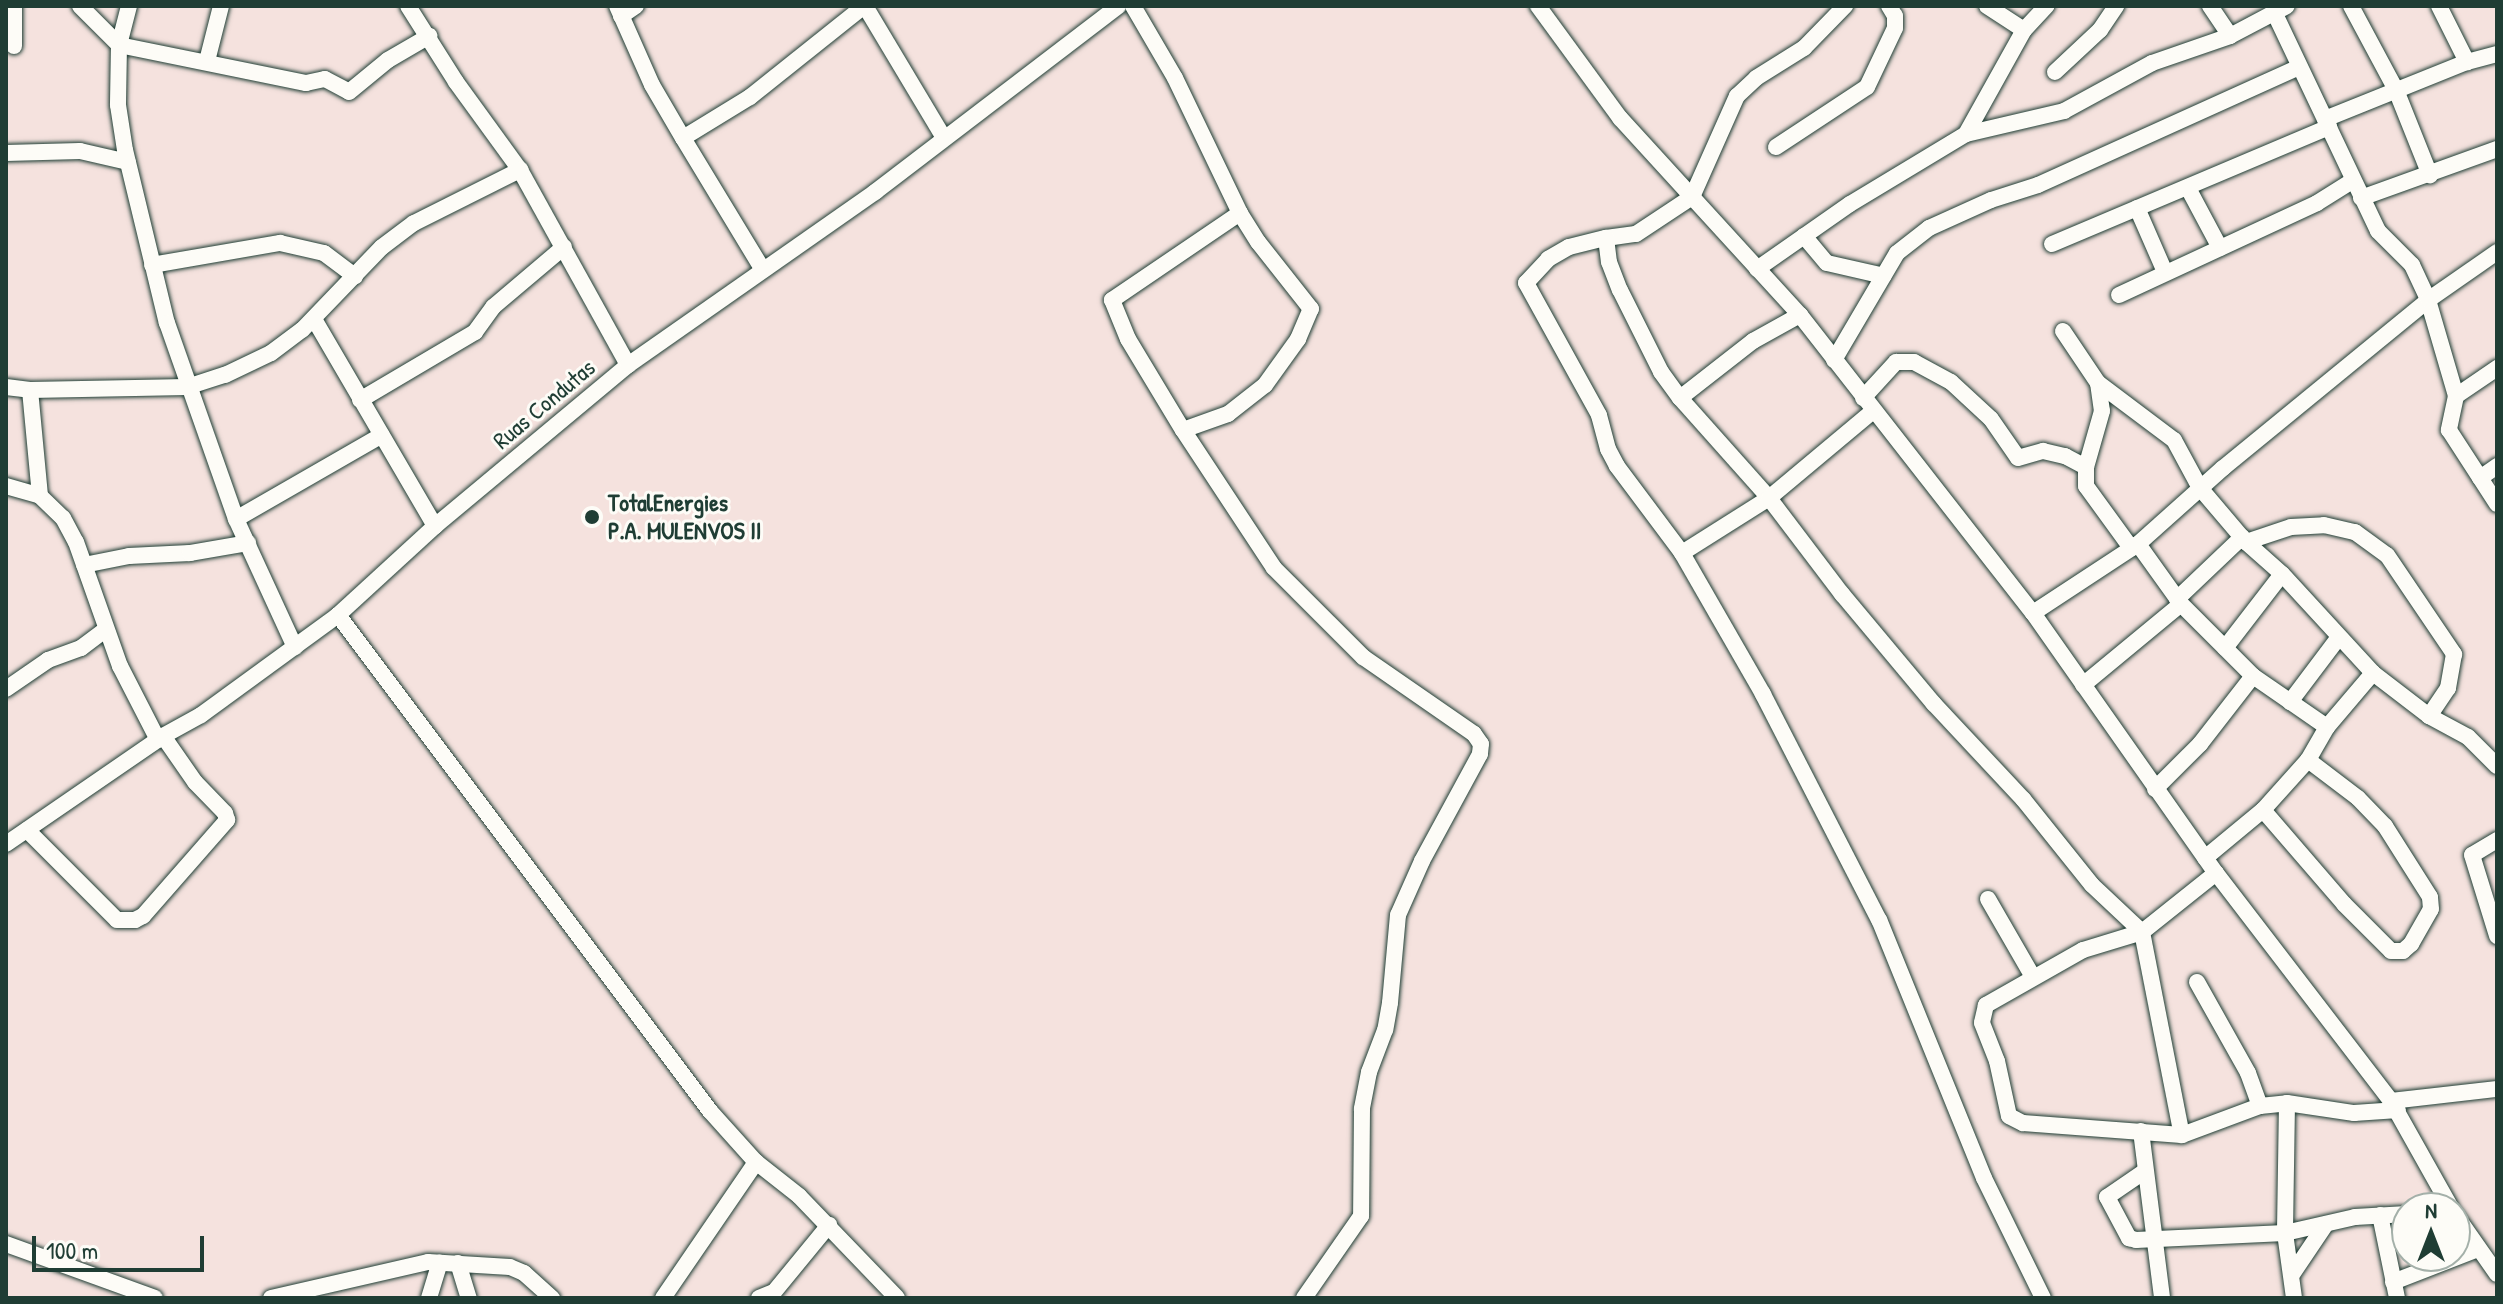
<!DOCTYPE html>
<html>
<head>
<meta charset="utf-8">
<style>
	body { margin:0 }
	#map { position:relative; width:2503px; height:1304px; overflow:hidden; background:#f5e2de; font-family:"Patrick Hand",sans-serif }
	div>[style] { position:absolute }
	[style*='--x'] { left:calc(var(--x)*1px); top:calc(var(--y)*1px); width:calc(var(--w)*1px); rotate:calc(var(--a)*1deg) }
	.roads { filter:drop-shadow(0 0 2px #1f3d34) drop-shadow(0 0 2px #1f3d34) }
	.minor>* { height:16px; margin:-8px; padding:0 8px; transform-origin:8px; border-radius:8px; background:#fdfcf7 }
	.dots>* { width:22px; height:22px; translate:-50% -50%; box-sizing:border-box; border:4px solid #fdfcf7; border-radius:50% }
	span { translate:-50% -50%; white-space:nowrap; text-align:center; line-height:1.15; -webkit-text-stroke:6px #fdfcf7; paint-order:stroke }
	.street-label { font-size:24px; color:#1f3d34 }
	.poi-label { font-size:24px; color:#1f3d34; font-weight:700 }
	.left { translate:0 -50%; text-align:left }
	.frame { position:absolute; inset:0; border:8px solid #1f3d34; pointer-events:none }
	.north { position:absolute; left:2391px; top:1192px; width:80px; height:80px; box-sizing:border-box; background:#fdfcf7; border:2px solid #a4b0a9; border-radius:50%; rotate:0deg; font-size:22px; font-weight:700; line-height:32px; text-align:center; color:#1f3d34 }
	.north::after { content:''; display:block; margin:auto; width:28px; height:36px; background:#1f3d34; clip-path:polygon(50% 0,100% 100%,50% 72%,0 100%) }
	.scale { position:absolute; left:32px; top:1236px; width:172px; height:36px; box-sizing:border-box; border:4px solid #1f3d34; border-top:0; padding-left:10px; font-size:24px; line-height:28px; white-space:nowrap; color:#1f3d34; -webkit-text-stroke:6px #fdfcf7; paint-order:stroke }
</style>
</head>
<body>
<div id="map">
	<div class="roads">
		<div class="minor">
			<div style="--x:80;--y:6;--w:55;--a:45"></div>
			<div style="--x:119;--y:45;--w:191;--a:11.5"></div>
			<div style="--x:306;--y:83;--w:19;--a:-12"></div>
			<div style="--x:325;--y:79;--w:27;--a:28"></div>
			<div style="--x:349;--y:92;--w:50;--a:-39.4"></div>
			<div style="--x:388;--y:60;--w:48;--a:-30.3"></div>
			<div style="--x:129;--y:6;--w:40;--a:104.4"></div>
			<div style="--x:119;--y:45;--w:60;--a:91"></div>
			<div style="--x:118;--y:105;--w:46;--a:81.2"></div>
			<div style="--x:125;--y:150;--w:178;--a:76.4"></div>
			<div style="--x:167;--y:323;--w:208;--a:70.6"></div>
			<div style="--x:236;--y:519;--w:141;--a:65.3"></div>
			<div style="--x:408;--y:6;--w:90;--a:57.7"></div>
			<div style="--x:456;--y:82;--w:109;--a:54"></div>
			<div style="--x:520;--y:170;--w:223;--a:61"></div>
			<div style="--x:617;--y:6;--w:86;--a:66.1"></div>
			<div style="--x:652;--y:85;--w:61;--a:59.7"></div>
			<div style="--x:865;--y:6;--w:154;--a:59.1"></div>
			<div style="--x:1133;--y:6;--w:83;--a:59.7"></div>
			<div style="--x:1175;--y:78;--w:150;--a:64.3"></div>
			<div style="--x:1240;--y:213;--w:155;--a:145.8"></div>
			<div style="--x:1112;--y:300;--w:42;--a:67.7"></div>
			<div style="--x:1128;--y:339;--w:106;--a:58.9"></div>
			<div style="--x:1183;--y:430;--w:165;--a:56.6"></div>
			<div style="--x:1274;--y:568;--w:126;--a:45"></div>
			<div style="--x:1363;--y:657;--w:135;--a:34.7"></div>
			<div style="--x:1474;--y:734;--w:12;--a:55"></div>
			<div style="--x:1481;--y:744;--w:10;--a:96"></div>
			<div style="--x:1480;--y:754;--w:122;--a:118.5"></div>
			<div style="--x:1422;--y:861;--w:59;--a:114"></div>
			<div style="--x:1398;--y:915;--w:88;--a:95.2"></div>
			<div style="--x:1390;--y:1003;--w:27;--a:100"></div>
			<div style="--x:1385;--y:1030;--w:45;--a:110.9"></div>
			<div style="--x:1369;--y:1072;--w:38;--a:101"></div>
			<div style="--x:1362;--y:1109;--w:107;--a:90.5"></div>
			<div style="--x:1361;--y:1216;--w:100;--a:124.8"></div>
			<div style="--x:1538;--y:6;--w:139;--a:53.8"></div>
			<div style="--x:1620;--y:118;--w:267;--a:47.6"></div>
			<div style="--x:1800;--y:315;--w:378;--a:52"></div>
			<div style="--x:2033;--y:613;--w:318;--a:54.9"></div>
			<div style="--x:2216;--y:873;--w:287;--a:52.5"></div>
			<div style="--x:2391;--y:1101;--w:123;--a:60.7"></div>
			<div style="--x:1987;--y:6;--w:44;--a:33"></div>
			<div style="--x:2210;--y:6;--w:36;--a:56"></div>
			<div style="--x:2351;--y:6;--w:95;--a:61.8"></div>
			<div style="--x:2396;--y:90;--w:92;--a:68.2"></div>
			<div style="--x:2439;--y:6;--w:63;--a:63.4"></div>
			<div style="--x:2467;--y:62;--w:31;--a:-15"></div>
			<div style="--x:2275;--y:14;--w:240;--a:64.6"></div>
			<div style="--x:2378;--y:231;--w:48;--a:45"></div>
			<div style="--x:2412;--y:265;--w:38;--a:65"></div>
			<div style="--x:2428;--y:300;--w:100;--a:73.7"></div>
			<div style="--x:2456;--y:396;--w:35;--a:102"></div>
			<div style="--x:2449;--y:430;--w:88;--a:57"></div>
			<div style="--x:621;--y:16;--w:18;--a:-34"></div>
			<div style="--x:14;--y:46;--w:40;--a:-90"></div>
			<div style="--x:207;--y:61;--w:57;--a:-75.7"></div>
			<div style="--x:2055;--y:72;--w:62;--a:-43"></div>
			<div style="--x:2100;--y:30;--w:29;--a:-56"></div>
			<div style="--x:2325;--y:119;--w:153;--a:-21.9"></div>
			<div style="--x:1966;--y:134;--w:119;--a:-60.9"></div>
			<div style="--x:2024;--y:30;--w:33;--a:-47"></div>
			<div style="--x:1776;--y:147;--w:109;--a:-33.4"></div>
			<div style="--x:1867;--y:87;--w:65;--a:-64.6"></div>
			<div style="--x:1895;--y:28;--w:12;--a:-90"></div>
			<div style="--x:1895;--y:16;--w:12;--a:-121"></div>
			<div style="--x:6;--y:153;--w:74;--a:-1.5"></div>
			<div style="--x:80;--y:151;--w:49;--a:12.9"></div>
			<div style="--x:2188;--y:188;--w:68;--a:61.9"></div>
			<div style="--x:2361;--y:198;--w:145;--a:-19.8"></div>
			<div style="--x:2137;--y:208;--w:70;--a:66.4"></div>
			<div style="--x:1804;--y:236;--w:35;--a:50"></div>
			<div style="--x:1827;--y:263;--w:58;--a:12.8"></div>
			<div style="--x:1606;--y:238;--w:30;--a:-8"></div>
			<div style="--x:1636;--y:234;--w:67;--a:-33.5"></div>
			<div style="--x:1692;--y:197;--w:111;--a:-66"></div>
			<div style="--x:1737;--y:96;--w:26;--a:-43"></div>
			<div style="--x:1756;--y:78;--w:57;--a:-32"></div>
			<div style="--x:1804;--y:48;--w:59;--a:-45.7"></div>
			<div style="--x:2052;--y:244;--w:301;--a:-22.9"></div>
			<div style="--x:152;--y:265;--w:130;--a:-9.8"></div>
			<div style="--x:280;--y:243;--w:45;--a:12.8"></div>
			<div style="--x:324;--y:253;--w:39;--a:37"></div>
			<div style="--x:1757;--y:269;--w:113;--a:-35"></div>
			<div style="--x:1850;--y:204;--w:135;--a:-31.1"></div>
			<div style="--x:1966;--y:134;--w:101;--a:-13.2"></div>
			<div style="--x:2064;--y:111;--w:100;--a:-28.6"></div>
			<div style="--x:2152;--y:63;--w:83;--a:-19.1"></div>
			<div style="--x:2230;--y:36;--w:64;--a:-27.8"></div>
			<div style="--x:763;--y:270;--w:154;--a:-121.2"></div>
			<div style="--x:683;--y:138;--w:79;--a:-31.5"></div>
			<div style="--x:750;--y:97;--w:146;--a:-38.6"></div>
			<div style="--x:2119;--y:295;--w:218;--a:-24.9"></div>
			<div style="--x:2317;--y:203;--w:41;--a:-32.2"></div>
			<div style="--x:314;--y:319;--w:240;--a:59.7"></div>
			<div style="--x:2063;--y:331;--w:63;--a:56.1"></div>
			<div style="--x:2098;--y:383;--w:95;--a:36.9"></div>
			<div style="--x:2174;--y:440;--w:55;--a:61.6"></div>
			<div style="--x:2200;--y:488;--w:71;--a:49.6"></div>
			<div style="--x:2246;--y:542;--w:48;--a:41.6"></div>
			<div style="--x:2282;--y:574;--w:134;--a:47.4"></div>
			<div style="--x:2373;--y:673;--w:71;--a:37.5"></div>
			<div style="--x:2429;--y:716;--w:44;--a:28.3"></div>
			<div style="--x:2468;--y:737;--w:41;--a:45"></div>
			<div style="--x:1834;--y:360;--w:124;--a:-59.5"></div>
			<div style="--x:1897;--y:253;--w:41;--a:-38"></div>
			<div style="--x:1929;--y:228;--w:68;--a:-24.3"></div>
			<div style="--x:1991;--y:200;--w:49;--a:-17.7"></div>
			<div style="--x:2038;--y:185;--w:286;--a:-24.3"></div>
			<div style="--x:2098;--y:383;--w:28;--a:82"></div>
			<div style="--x:2102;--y:411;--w:58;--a:105.9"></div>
			<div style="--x:2086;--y:467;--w:19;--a:90"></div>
			<div style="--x:2086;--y:486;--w:77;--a:54"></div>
			<div style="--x:6;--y:387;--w:24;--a:7"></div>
			<div style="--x:30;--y:390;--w:157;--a:-1.1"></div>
			<div style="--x:187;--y:387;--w:40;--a:-18"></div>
			<div style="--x:225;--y:375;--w:51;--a:-25.6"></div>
			<div style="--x:271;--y:353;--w:39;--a:-37"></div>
			<div style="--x:302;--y:330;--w:115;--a:-46.1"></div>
			<div style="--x:382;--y:247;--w:40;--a:-37"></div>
			<div style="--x:414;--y:223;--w:119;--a:-26.6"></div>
			<div style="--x:30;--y:390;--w:106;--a:84.6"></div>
			<div style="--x:40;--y:496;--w:32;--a:44"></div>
			<div style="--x:63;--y:518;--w:27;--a:62"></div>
			<div style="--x:76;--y:542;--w:132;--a:70.5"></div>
			<div style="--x:120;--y:666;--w:83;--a:62.8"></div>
			<div style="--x:2456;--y:396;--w:50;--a:-34.3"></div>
			<div style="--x:1680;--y:398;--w:93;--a:-38"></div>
			<div style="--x:1753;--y:341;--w:54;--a:-29"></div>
			<div style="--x:1863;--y:398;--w:49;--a:-47.5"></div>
			<div style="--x:1896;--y:362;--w:18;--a:0"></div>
			<div style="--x:1914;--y:362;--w:42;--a:28.4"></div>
			<div style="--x:1951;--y:382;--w:54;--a:42.8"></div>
			<div style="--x:1991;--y:419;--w:47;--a:55.3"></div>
			<div style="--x:2018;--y:458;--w:26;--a:-16"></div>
			<div style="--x:2043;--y:451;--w:23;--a:13"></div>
			<div style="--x:2065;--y:456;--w:24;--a:28"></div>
			<div style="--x:360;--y:400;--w:134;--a:-30.6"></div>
			<div style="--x:475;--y:332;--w:31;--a:-54"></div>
			<div style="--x:493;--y:307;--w:93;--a:-40.2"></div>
			<div style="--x:1183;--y:430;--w:48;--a:-19.6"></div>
			<div style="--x:1228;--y:414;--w:47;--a:-38.1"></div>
			<div style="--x:1265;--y:385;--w:57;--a:-54.3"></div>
			<div style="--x:1298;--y:339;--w:33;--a:-67"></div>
			<div style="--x:1311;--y:309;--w:85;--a:-128.3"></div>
			<div style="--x:1258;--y:242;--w:34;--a:-122"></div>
			<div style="--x:2480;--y:478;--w:21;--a:-35"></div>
			<div style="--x:6;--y:486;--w:35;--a:16"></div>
			<div style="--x:236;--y:519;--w:168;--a:-29.9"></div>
			<div style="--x:2246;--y:542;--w:47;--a:-18.4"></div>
			<div style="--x:2291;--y:527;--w:33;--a:-3"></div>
			<div style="--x:2324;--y:525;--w:32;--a:13"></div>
			<div style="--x:2355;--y:532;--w:39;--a:36"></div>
			<div style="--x:2387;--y:555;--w:120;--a:55.9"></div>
			<div style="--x:2454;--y:654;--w:35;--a:100"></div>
			<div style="--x:2448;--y:688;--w:34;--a:124"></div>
			<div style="--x:2138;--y:544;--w:74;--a:54.4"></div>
			<div style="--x:2181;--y:604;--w:102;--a:45"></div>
			<div style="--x:2253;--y:676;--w:90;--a:34.6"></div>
			<div style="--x:1682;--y:553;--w:103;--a:-32.3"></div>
			<div style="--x:1769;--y:498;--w:136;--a:-39.9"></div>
			<div style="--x:84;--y:565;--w:46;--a:-11.3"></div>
			<div style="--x:129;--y:556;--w:61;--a:-2.8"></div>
			<div style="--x:190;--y:553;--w:59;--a:-9.8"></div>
			<div style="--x:2177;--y:599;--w:90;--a:-43.6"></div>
			<div style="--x:2033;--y:613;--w:126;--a:-33.3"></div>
			<div style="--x:2138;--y:544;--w:114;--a:-41.8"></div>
			<div style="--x:2223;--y:468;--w:265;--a:-39.3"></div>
			<div style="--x:2428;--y:300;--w:84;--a:-34.8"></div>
			<div style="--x:338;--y:615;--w:620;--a:53.13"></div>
			<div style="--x:710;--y:1111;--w:69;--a:48"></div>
			<div style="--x:756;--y:1162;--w:55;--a:38.3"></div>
			<div style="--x:799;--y:1196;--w:141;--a:46.1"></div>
			<div style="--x:2225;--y:648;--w:93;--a:-52.4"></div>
			<div style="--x:2083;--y:685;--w:127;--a:-39.6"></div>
			<div style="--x:6;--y:689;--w:51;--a:-34.6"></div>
			<div style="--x:48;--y:660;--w:35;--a:-20"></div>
			<div style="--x:81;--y:648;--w:31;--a:-37"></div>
			<div style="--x:2290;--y:702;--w:81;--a:-53"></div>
			<div style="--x:2155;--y:789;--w:64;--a:-45"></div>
			<div style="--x:2200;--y:744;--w:86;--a:-52.1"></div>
			<div style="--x:2263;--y:810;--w:124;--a:49.2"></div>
			<div style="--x:2344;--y:904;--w:66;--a:45"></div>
			<div style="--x:2391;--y:951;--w:12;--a:0"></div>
			<div style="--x:2403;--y:951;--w:11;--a:-41"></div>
			<div style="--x:2411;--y:944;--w:40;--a:-60.3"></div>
			<div style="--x:2431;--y:909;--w:12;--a:-95"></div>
			<div style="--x:2430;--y:897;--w:84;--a:-122.4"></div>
			<div style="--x:2385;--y:826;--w:39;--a:-134"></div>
			<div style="--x:2358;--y:798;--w:63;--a:-142.8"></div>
			<div style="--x:27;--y:830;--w:127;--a:45"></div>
			<div style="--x:117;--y:920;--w:18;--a:0"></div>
			<div style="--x:135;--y:920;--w:9;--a:-27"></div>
			<div style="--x:143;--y:916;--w:128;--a:-48.8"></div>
			<div style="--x:227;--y:820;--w:7;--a:-106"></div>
			<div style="--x:225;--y:813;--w:43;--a:-134.1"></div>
			<div style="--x:195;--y:782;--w:56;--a:-124.8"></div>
			<div style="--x:2497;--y:840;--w:29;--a:149"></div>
			<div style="--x:2472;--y:855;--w:85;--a:72.8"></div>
			<div style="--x:6;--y:844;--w:191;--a:-34.5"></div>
			<div style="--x:163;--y:736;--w:43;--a:-28.9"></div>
			<div style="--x:201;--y:715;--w:170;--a:-36.1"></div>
			<div style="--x:338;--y:615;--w:132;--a:-42.5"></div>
			<div style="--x:435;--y:526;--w:251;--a:-39.8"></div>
			<div style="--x:628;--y:365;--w:302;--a:-35"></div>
			<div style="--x:875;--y:192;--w:306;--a:-37.4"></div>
			<div style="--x:2205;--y:858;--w:75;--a:-39.6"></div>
			<div style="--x:2263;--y:810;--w:67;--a:-48"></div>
			<div style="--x:2308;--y:760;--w:38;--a:-60"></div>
			<div style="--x:2327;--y:727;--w:71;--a:-49.6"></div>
			<div style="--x:2216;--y:873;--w:95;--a:141.4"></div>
			<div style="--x:2142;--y:932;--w:62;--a:163"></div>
			<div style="--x:2083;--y:950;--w:112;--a:150.4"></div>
			<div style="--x:1986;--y:1005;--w:18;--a:103"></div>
			<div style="--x:1982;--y:1023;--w:41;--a:68.5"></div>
			<div style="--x:1997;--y:1061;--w:56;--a:77.7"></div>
			<div style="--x:2009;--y:1116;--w:16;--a:27"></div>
			<div style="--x:2023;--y:1123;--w:159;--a:4.3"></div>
			<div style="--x:2182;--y:1135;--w:83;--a:-20.4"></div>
			<div style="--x:2260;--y:1106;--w:27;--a:-6"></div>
			<div style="--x:2287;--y:1103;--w:68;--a:8.5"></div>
			<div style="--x:2354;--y:1113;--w:44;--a:-3.9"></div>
			<div style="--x:1988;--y:899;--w:90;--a:60"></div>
			<div style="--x:2197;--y:982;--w:104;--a:60.7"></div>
			<div style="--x:2248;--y:1073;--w:35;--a:70"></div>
			<div style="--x:2391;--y:1101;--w:107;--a:-6.5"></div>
			<div style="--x:2287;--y:1103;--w:130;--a:90.9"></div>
			<div style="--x:2285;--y:1233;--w:66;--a:82.1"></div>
			<div style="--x:2141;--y:1131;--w:168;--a:82.8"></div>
			<div style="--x:2145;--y:1171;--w:46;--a:145.6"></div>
			<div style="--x:2107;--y:1197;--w:47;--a:61.8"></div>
			<div style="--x:2129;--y:1238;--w:7;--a:16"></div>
			<div style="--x:2136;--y:1240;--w:149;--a:-2.7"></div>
			<div style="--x:2285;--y:1233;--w:72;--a:-12.9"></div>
			<div style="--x:2355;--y:1217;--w:52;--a:-3.3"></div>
			<div style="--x:2455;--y:1214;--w:73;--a:55"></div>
			<div style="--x:2380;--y:1215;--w:85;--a:78.4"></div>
			<div style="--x:6;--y:1244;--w:158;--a:19.9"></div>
			<div style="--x:458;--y:1263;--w:37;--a:73"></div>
			<div style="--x:2293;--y:1273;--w:59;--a:-56"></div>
			<div style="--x:2393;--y:1282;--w:91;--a:-21.2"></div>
			<div style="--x:271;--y:1298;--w:161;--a:-12.9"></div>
			<div style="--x:428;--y:1262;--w:82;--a:3.5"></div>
			<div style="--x:510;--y:1267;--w:15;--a:23"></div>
			<div style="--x:524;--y:1273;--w:38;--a:42"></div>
			<div style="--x:429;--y:1298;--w:37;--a:-73"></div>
			<div style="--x:663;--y:1298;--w:165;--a:-55.6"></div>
			<div style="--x:759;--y:1298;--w:16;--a:-22"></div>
			<div style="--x:774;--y:1292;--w:87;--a:-50.6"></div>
			<div style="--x:2043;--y:1298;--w:134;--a:-116.2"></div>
			<div style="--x:1984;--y:1178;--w:279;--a:-112.1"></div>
			<div style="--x:1879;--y:920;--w:254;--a:-117.2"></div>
			<div style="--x:1763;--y:694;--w:163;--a:-119.9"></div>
			<div style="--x:1682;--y:553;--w:109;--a:-126.8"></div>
			<div style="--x:1617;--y:466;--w:19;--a:-118"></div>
			<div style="--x:1608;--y:449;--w:35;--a:-105"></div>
			<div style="--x:1599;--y:415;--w:151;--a:-118.9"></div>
			<div style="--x:1526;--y:283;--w:33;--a:-47"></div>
			<div style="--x:1548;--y:259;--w:24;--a:-30"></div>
			<div style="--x:1569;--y:247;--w:38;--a:-14"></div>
			<div style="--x:1606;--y:238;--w:24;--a:83"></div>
			<div style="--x:1609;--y:262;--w:30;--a:69"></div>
			<div style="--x:1620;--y:290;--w:92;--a:63.4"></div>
			<div style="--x:1661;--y:372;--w:32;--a:54"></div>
			<div style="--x:1680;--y:398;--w:134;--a:48.3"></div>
			<div style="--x:1769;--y:498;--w:121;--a:52.8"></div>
			<div style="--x:1842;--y:594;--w:143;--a:50.1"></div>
			<div style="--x:1934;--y:704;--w:130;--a:46.9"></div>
			<div style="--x:2023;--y:799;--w:110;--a:51.3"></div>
			<div style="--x:2092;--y:885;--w:69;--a:43.2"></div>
			<div style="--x:2142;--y:932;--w:207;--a:78.9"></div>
		</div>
	</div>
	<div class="dots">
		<div style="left:592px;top:517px;background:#1f3d34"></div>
	</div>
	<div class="street-label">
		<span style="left:544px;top:404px;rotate:-40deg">Ruas Condutas</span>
	</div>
	<div class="poi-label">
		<span class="left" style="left:608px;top:517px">TotalEnergies<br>P.A. MULENVOS II</span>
	</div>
	<div class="frame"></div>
	<div class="north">N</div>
	<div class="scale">100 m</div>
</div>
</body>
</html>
